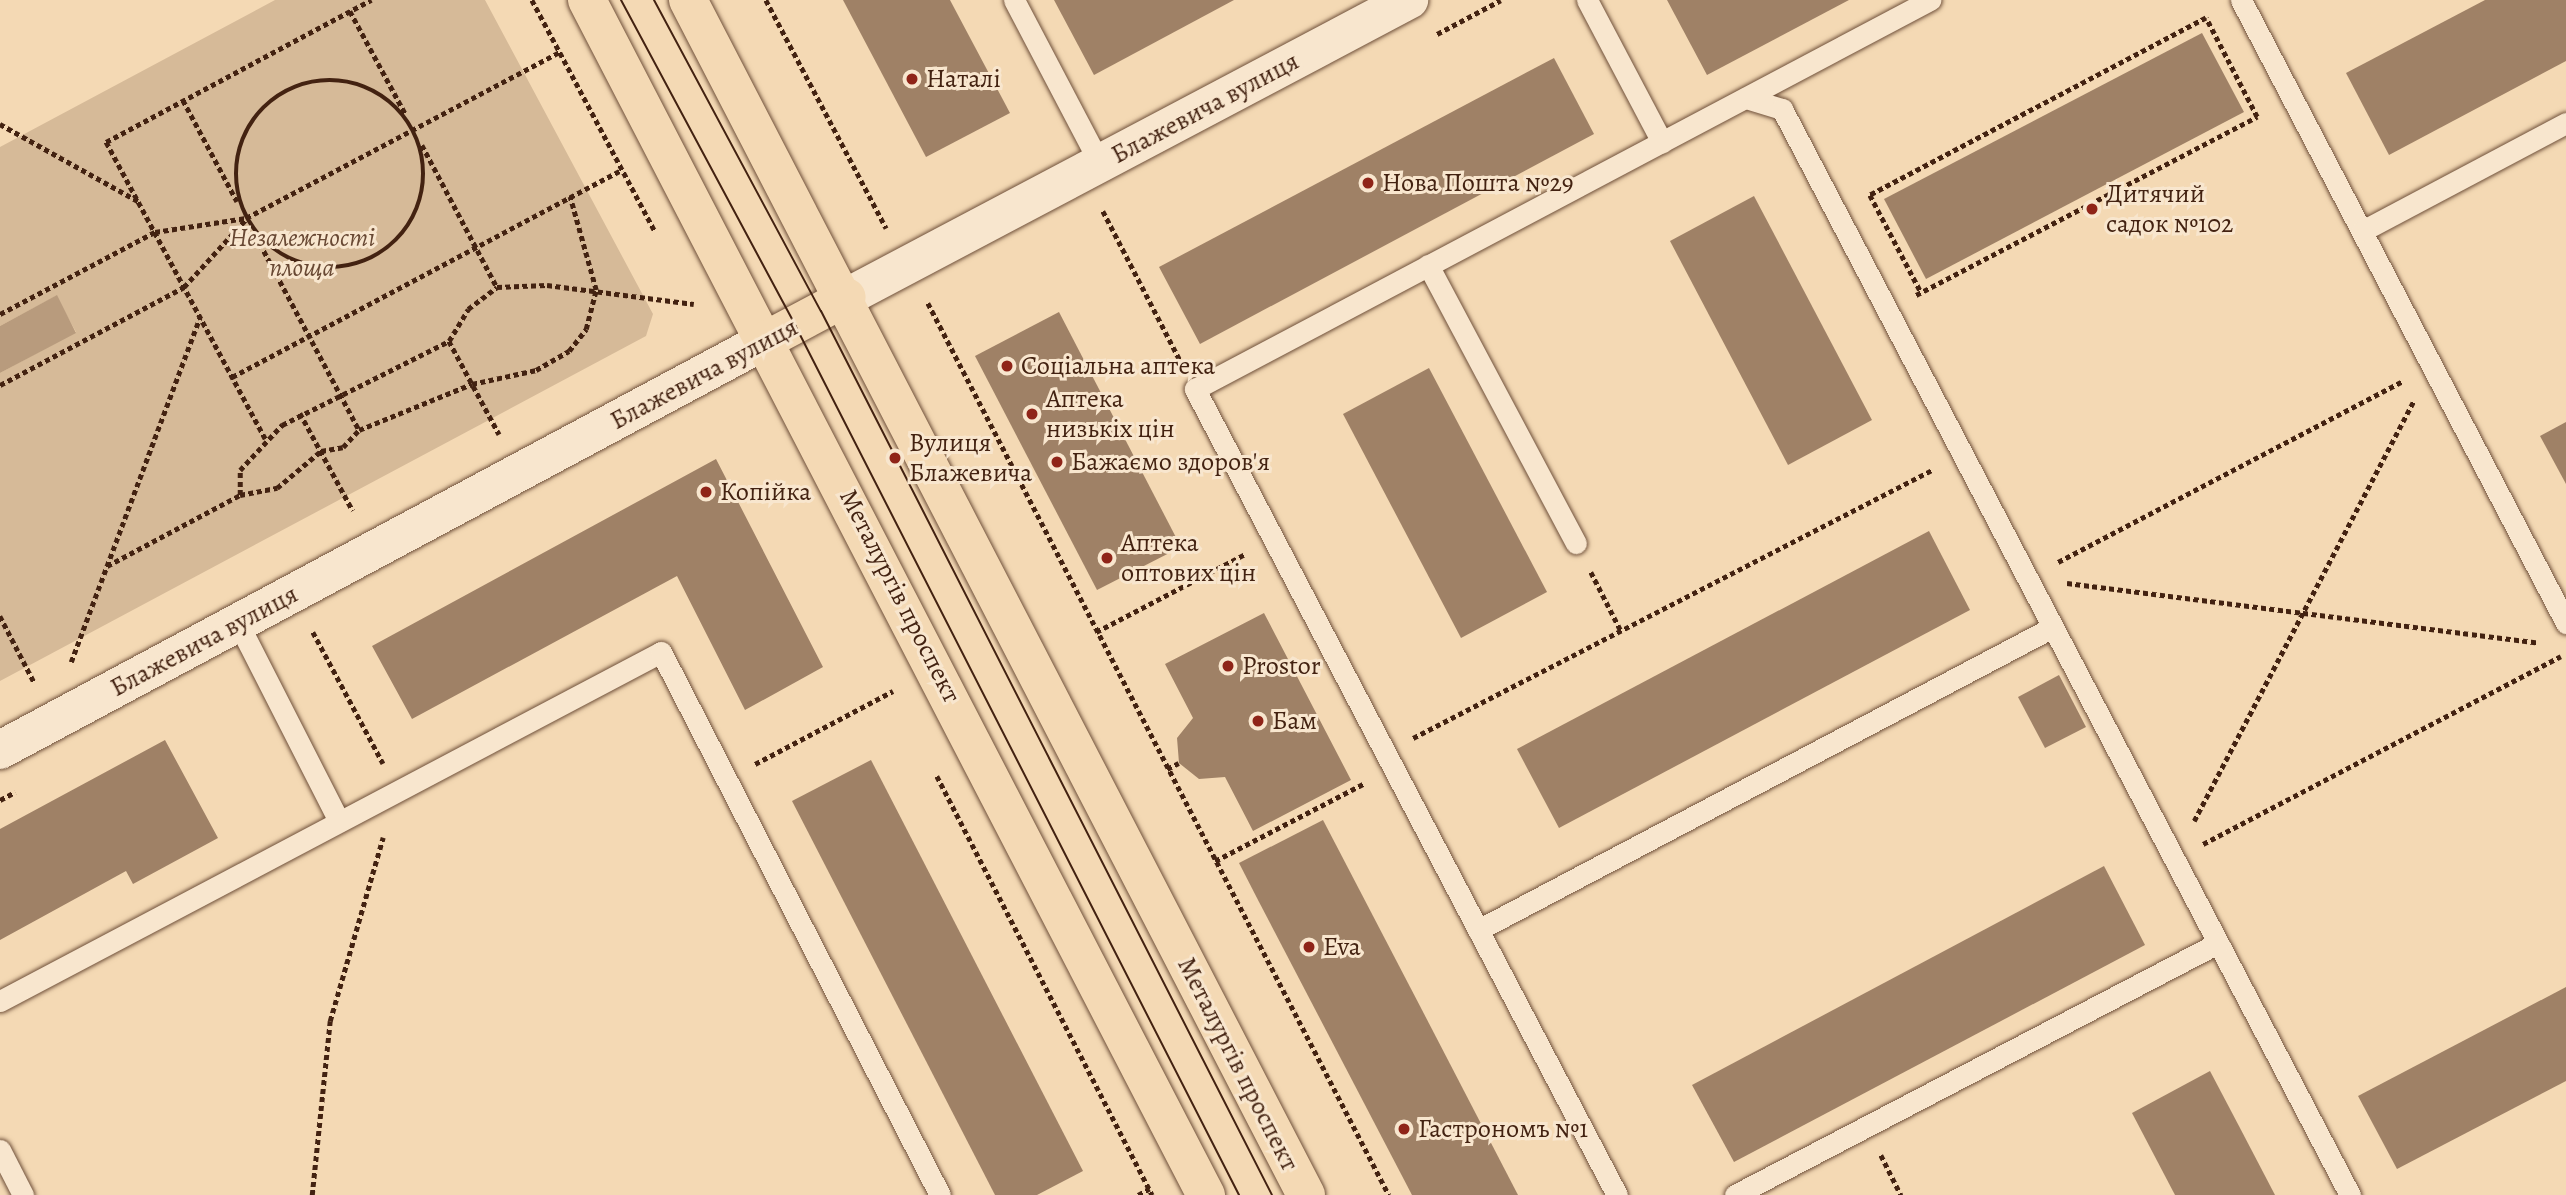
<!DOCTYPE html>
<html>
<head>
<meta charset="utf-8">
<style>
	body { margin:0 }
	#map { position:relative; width:2566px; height:1195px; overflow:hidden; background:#f4d9b4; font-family:Alegreya,serif }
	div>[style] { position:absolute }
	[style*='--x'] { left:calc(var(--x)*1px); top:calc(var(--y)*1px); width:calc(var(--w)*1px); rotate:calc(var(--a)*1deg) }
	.green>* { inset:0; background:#d6ba98 }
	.water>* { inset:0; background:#b89b7d }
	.building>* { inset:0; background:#9f8166 }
	.path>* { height:4.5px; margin-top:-2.25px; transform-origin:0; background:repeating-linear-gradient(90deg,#432211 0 5px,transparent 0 8.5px) }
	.path>.ring { margin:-2.25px; padding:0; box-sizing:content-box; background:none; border:4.5px solid #432211; border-radius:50% }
	.roads { filter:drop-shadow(0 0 2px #6f503a) drop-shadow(0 0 2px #6f503a) }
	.lane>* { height:21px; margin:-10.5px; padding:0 10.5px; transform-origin:10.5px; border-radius:10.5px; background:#f8e6ce }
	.street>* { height:38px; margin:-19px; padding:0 19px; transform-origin:19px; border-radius:19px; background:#f8e6ce }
	.primary>* { height:38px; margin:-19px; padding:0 19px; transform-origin:19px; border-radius:19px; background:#f4d9b4 }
	.tram>* { height:2px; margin:-1px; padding:0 1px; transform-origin:1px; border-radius:1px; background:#432211 }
	.dots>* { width:19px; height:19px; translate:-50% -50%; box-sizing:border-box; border:4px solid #f8e6ce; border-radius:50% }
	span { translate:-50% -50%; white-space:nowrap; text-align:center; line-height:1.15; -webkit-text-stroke:6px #f8e6ce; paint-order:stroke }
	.poi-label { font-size:26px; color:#432211 }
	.left { translate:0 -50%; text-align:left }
	.street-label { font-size:26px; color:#432211 }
	.park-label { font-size:26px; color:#684833; font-style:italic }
</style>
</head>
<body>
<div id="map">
	<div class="green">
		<div style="clip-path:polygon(275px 0,485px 0,653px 314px,646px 336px,0 681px,0 373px,76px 332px,56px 296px,0 326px,0 147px)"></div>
	</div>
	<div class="water">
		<div style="clip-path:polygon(57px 295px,76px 333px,0 373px,0 326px)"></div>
	</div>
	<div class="building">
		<div style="clip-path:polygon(843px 0,950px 0,1010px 113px,926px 157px)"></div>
		<div style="clip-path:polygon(1054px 0,1234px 0,1094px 75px)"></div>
		<div style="clip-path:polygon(1667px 0,1849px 0,1707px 75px)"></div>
		<div style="clip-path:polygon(2485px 0,2566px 0,2566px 61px,2389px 155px,2346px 73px)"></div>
		<div style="clip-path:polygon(2202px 33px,2244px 112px,1926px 279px,1884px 199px)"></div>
		<div style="clip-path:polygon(1554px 58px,1594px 134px,1200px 344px,1159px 267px)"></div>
		<div style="clip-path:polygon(1754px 196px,1872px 420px,1788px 465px,1670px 241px)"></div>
		<div style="clip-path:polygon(1059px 312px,1181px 547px,1097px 590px,975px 356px)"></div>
		<div style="clip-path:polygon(1429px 368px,1547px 592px,1461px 638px,1343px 414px)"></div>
		<div style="clip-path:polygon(2566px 422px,2566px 484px,2540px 436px)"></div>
		<div style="clip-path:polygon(716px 459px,823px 667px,745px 710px,677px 576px,412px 719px,372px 646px)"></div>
		<div style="clip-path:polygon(1929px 531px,1970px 610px,1559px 828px,1517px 749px)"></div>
		<div style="clip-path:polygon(1264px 613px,1351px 780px,1253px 831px,1225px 777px,1199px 779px,1179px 763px,1177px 738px,1193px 718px,1165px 664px)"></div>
		<div style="clip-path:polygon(2059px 675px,2086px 727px,2045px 748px,2018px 697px)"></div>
		<div style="clip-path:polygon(165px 740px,218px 838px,133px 884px,126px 871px,0 940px,0 829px)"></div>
		<div style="clip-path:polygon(871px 760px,1083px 1171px,1037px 1195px,995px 1195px,792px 801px)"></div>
		<div style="clip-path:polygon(1323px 820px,1421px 1008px,1518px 1195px,1412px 1195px,1258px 900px,1239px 863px)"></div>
		<div style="clip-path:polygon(2104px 866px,2145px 945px,1734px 1162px,1692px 1085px)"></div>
		<div style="clip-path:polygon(2566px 987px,2566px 1081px,2397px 1169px,2358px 1096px)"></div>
		<div style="clip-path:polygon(2210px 1071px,2240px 1128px,2275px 1195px,2175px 1195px,2132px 1113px)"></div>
	</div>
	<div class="path">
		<div style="--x:532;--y:0;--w:262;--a:62"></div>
		<div style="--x:766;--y:0;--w:258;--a:62.2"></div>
		<div style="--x:350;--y:11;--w:118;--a:61.7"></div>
		<div style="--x:1437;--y:34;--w:72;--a:-28"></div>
		<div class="ring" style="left:236px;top:80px;width:183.5px;height:183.5px"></div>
		<div style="--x:183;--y:100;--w:115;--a:61.9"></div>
		<div style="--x:0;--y:124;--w:158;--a:29.2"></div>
		<div style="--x:422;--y:145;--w:161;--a:62.2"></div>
		<div style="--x:1103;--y:211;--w:168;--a:62.7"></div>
		<div style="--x:256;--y:236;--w:220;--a:62"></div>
		<div style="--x:1916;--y:295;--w:385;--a:-27.6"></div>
		<div style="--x:2257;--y:117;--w:111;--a:-117.3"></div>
		<div style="--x:2206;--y:18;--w:380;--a:152.2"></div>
		<div style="--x:1870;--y:195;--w:110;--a:62.3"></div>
		<div style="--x:928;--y:303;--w:1004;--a:62.67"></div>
		<div style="--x:0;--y:314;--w:175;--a:-27.9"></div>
		<div style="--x:155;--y:232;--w:92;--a:-8.7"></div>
		<div style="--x:246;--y:218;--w:355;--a:-27.9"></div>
		<div style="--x:449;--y:341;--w:106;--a:61.7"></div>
		<div style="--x:232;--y:377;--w:442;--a:-28"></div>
		<div style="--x:0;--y:385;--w:208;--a:-28"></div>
		<div style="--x:184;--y:287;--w:92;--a:-47.6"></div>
		<div style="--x:300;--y:413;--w:111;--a:61.6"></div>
		<div style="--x:265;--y:439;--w:337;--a:-118.2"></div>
		<div style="--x:106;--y:142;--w:301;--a:-28.2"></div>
		<div style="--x:240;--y:495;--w:25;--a:-90"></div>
		<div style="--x:240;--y:470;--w:62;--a:-47"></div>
		<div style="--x:282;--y:425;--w:187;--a:-26.7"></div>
		<div style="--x:449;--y:341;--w:37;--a:-59"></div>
		<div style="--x:468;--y:309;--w:36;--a:-37"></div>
		<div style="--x:497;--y:287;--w:50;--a:-2.3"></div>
		<div style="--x:547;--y:285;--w:148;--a:7.4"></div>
		<div style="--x:2058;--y:562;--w:390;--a:-27.7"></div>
		<div style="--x:107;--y:566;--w:151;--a:-28.1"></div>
		<div style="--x:240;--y:495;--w:38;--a:-11"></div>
		<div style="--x:277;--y:488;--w:57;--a:-40.1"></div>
		<div style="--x:321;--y:451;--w:22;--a:-10"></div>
		<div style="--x:343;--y:447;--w:23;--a:-47"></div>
		<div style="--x:359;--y:430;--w:122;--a:-22.2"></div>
		<div style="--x:472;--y:384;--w:66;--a:-12.3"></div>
		<div style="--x:536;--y:370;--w:38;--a:-30"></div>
		<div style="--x:569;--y:351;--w:28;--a:-52"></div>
		<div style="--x:586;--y:329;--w:40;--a:-75.6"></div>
		<div style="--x:596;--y:290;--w:97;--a:-105.6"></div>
		<div style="--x:1591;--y:572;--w:66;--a:63"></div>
		<div style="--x:2067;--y:583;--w:474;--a:7.2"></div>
		<div style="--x:0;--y:616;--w:74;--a:62.7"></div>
		<div style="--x:313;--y:632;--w:149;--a:61.9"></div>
		<div style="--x:1096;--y:632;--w:168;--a:-27.6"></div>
		<div style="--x:71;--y:662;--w:368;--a:-69.5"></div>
		<div style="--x:1413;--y:738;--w:586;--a:-27.31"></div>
		<div style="--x:755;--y:764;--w:156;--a:-27.9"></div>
		<div style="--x:1167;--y:769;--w:13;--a:-27"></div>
		<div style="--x:937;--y:776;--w:471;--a:62.8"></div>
		<div style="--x:0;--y:800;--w:17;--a:-28"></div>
		<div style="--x:2194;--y:821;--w:474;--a:-62.4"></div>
		<div style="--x:2203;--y:844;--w:404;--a:-27.7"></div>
		<div style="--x:1215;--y:861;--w:169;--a:-27.5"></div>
		<div style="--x:1881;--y:1155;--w:45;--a:63.4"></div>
		<div style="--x:312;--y:1195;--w:175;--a:-84.1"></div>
		<div style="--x:330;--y:1021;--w:191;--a:-73.9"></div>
		<div style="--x:1138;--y:1195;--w:13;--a:-29"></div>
	</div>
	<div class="roads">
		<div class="lane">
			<div style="--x:1014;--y:0;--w:185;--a:62.3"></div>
			<div style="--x:1587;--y:0;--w:161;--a:62.2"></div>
			<div style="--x:2241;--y:0;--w:703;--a:62.45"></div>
			<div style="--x:1746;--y:98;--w:38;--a:17"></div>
			<div style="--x:1782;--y:109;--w:1226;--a:62.39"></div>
			<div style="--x:2362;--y:231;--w:231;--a:-27.9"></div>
			<div style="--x:1428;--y:265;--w:315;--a:62"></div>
			<div style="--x:238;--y:623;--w:220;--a:63"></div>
			<div style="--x:1478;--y:930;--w:650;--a:-27.79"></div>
			<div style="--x:0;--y:1001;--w:747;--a:-27.83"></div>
			<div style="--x:661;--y:652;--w:610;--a:62.81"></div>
			<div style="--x:0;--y:1150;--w:51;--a:62.9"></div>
			<div style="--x:1617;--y:1195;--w:910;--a:-117.64"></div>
			<div style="--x:1195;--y:389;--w:832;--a:-27.89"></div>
			<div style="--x:1735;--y:1195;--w:545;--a:-27.55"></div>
		</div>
		<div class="street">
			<div style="--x:847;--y:297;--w:636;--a:-27.86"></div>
			<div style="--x:0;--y:750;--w:871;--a:-28.15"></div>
		</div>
		<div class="primary">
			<div style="--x:587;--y:0;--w:1346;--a:62.62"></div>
			<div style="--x:688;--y:0;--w:1345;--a:62.65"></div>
			<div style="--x:768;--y:339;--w:89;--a:-28"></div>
		</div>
	</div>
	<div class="tram">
		<div style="--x:621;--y:0;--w:369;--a:61.8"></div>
		<div style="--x:795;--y:325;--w:977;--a:62.96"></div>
		<div style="--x:654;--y:0;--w:353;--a:61.8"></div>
		<div style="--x:821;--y:311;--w:992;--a:62.97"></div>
	</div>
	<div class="dots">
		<div style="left:912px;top:79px;background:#8f2418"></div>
		<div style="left:1368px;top:183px;background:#8f2418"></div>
		<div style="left:2092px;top:209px;background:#8f2418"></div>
		<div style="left:1007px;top:366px;background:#8f2418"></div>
		<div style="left:1032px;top:414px;background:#8f2418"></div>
		<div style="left:895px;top:458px;background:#8f2418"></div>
		<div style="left:1057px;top:462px;background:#8f2418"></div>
		<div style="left:706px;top:492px;background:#8f2418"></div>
		<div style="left:1107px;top:558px;background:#8f2418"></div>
		<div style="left:1228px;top:666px;background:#8f2418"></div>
		<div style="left:1258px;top:721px;background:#8f2418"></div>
		<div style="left:1309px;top:947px;background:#8f2418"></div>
		<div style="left:1404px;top:1129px;background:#8f2418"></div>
	</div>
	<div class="poi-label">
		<span class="left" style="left:926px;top:79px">Наталі</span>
		<span class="left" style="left:1382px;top:183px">Нова Пошта №29</span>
		<span class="left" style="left:2106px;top:209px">Дитячий<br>садок №102</span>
		<span class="left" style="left:1021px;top:366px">Соціальна аптека</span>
		<span class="left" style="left:1046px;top:414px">Аптека<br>низькіх цін</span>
		<span class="left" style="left:909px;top:458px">Вулиця<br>Блажевича</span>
		<span class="left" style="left:1071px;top:462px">Бажаємо здоров'я</span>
		<span class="left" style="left:720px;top:492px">Копійка</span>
		<span class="left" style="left:1121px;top:558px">Аптека<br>оптових цін</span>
		<span class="left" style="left:1242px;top:666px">Prostor</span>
		<span class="left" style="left:1272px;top:721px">Бам</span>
		<span class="left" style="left:1323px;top:947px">Eva</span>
		<span class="left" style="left:1418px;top:1129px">Гастрономъ №1</span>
	</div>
	<div class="street-label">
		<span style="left:1205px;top:108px;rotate:-28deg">Блажевича вулиця</span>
		<span style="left:704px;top:374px;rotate:-28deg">Блажевича вулиця</span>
		<span style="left:900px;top:596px;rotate:63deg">Металургів проспект</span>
		<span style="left:204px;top:641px;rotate:-28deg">Блажевича вулиця</span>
		<span style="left:1238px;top:1064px;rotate:63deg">Металургів проспект</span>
	</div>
	<div class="park-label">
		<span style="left:302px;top:253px">Незалежності<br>площа</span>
	</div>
</div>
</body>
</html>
